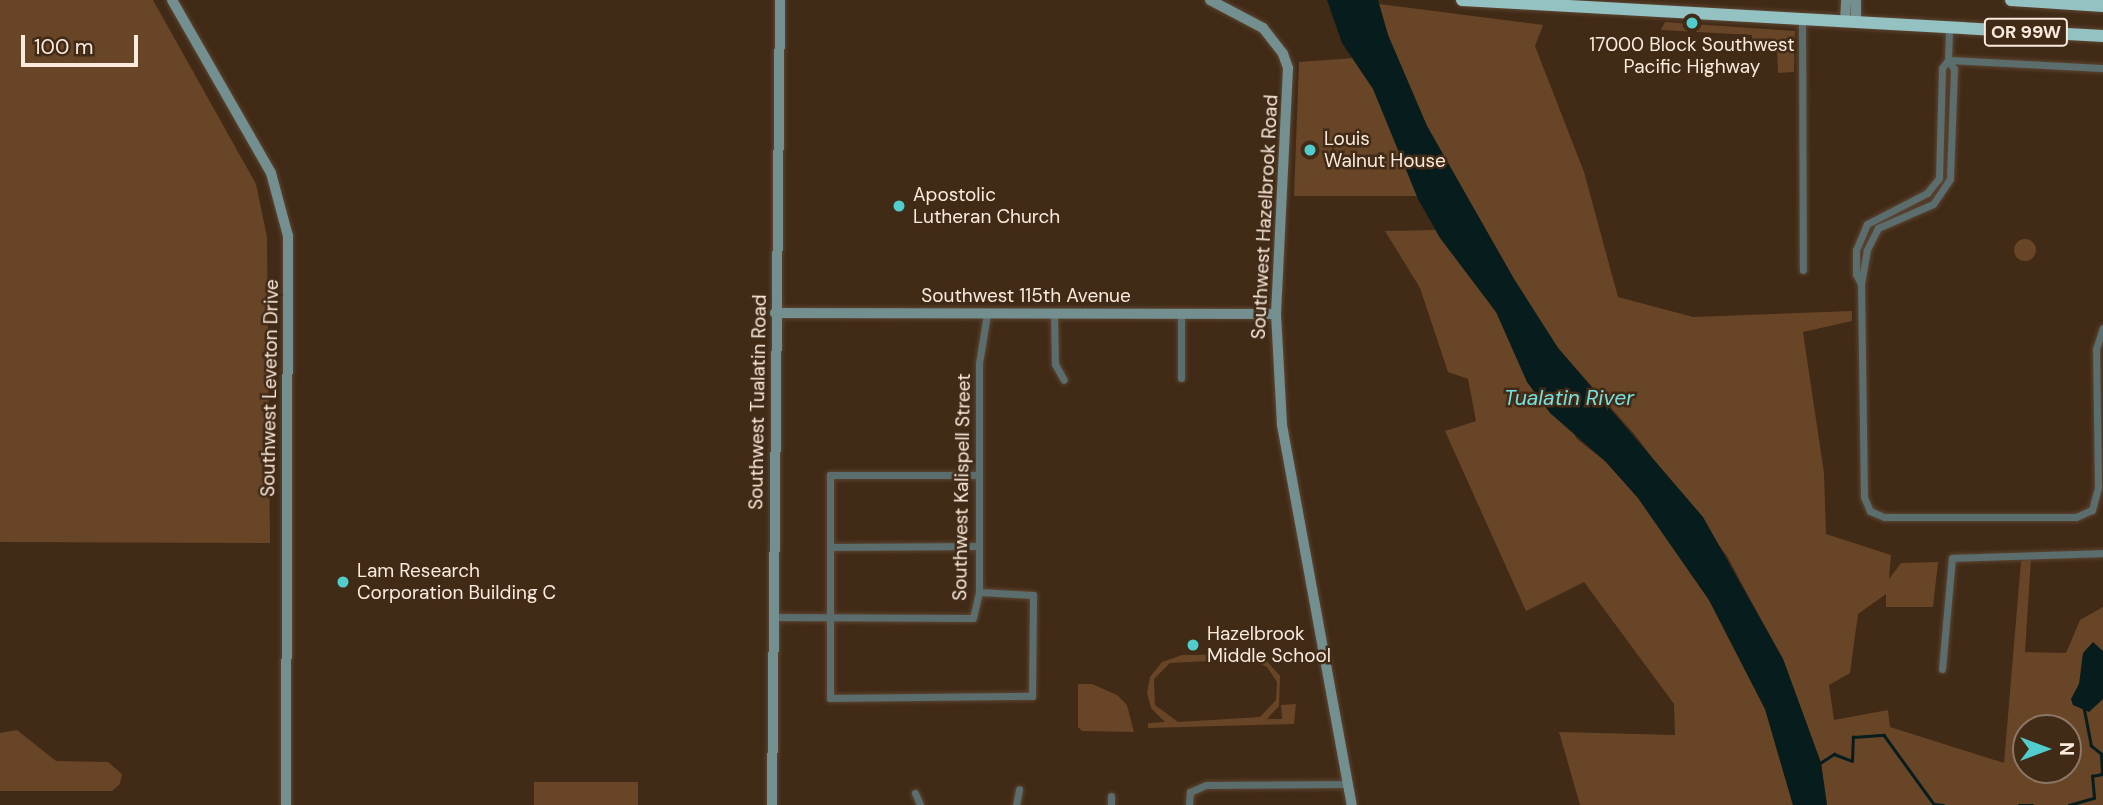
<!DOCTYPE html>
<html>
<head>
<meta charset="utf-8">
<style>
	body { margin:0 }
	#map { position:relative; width:2103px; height:805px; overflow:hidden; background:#412a16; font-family:"DM Sans",sans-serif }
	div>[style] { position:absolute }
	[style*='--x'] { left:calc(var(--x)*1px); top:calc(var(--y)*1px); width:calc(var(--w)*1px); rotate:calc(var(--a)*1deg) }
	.green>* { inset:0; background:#684526 }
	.round { border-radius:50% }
	.water>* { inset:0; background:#071d1d }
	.stream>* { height:2.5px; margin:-1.25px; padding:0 1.25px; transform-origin:1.25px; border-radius:1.25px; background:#071d1d }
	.roads { filter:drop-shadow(0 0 2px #5b4532) drop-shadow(0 0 2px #5b4532) }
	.street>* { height:7px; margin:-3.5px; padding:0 3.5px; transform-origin:3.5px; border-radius:3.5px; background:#5b6d6d }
	.secondary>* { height:10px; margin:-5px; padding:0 5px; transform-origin:5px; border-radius:5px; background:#738f8f }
	.highway>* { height:12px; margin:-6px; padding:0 6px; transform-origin:6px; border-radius:6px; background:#94c1c1 }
	.dots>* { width:19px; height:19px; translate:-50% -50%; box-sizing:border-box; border:4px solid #412a16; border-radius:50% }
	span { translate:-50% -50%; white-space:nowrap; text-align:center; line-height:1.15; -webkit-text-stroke:5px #412a16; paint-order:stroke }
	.shield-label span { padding:2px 5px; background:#412a16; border:2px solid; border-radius:5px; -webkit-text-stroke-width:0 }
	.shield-label { font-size:18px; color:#faebde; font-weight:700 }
	.poi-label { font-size:19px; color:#faebde }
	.left { translate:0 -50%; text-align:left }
	.street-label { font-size:19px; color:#faebde }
	.water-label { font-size:21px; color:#75e1e2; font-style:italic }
	.north { position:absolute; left:2012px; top:714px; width:70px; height:70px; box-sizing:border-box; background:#412a16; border:2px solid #8b7766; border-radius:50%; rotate:90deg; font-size:19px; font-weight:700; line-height:28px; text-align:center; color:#faebde }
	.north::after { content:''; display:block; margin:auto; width:24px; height:32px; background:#52cdce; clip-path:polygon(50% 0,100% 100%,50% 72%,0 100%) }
	.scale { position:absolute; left:21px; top:35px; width:117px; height:32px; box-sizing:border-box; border:4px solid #faebde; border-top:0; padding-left:9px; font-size:21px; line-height:24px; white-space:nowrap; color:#faebde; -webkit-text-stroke:5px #412a16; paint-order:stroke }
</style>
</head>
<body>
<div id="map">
	<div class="green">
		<div style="clip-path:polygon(0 0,153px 0,256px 184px,267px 237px,270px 543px,0 542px)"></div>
		<div style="clip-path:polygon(evenodd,1379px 4px,1543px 25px,1535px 46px,1584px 172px,1618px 297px,1693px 317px,1852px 311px,1852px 321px,1803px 332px,1824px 473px,1826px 534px,1891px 555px,1889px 579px,1901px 563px,1938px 562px,1933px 607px,1886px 607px,1886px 594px,1858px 614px,1850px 673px,1829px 685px,1834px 720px,1888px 710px,1890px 727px,2004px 763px,2021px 561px,2031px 559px,2025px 652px,2066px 653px,2080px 620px,2103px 607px,2103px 805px,1827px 805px,1821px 763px,1783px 659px,1744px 588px,1727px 556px,1635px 435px,1558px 348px,1514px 279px,1427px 126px,1388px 35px,1379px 4px,2026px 728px,2068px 728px,2068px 770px,2026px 770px,2026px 728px)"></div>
		<div style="clip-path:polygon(1665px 22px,1795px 31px,1794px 72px,1778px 73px,1777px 48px,1752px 46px,1752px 35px,1661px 30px)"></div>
		<div style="clip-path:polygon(1367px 57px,1419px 196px,1294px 196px,1299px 62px)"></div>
		<div style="clip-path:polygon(1436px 230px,1496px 312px,1577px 439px,1606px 462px,1638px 498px,1709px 600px,1765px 709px,1793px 805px,1580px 805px,1559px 732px,1675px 735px,1674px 704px,1584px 582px,1526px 611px,1445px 431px,1476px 421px,1468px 379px,1448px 372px,1420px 288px,1385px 231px)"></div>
		<div class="round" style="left:2014px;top:239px;width:22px;height:22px"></div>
		<div style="clip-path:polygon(evenodd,1246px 654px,1265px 659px,1280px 676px,1279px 706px,1267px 719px,1282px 719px,1281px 705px,1296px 704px,1294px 724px,1148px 728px,1148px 723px,1165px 722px,1151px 708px,1147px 693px,1150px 677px,1162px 662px,1182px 655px,1246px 654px,1250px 659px,1267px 667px,1277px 682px,1276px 700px,1260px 717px,1178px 722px,1155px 705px,1154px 679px,1170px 663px,1250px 659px)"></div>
		<div style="clip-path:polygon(1078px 684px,1092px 684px,1117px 695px,1127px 705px,1134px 732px,1082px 731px,1078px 727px)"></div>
		<div style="clip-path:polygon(17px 730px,56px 761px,108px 762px,122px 774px,120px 784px,112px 791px,0 791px,0 733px)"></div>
		<div style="clip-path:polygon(534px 782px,638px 782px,638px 805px,534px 805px)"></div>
	</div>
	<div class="water">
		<div style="clip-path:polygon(1327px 0,1378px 0,1388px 35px,1427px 126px,1514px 279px,1558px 348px,1703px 517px,1783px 659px,1821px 763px,1827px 805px,1793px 805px,1765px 709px,1709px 600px,1638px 498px,1606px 462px,1550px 413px,1527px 382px,1496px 312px,1440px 238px,1418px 199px,1373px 89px,1342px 43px)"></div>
		<div style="clip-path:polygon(2093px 642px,2103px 651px,2103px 699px,2089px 712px,2073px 705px,2071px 699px,2079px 684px,2083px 653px)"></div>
	</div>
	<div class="stream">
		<div style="--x:1820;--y:763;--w:17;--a:-33"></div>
		<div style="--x:1834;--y:754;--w:19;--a:21"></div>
		<div style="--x:1852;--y:761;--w:24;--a:-88"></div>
		<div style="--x:1853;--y:737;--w:31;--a:-4"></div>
		<div style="--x:1884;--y:735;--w:85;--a:54.1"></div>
		<div style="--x:1934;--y:804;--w:9;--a:6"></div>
		<div style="--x:2019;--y:805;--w:14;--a:0"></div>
		<div style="--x:2069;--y:805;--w:26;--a:-16"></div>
		<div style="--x:2094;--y:798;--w:22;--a:-95"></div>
		<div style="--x:2092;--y:776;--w:10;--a:-11"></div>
		<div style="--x:2102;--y:774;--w:20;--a:-93"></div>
		<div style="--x:2101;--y:754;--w:13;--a:-141"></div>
		<div style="--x:2091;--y:746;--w:38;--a:-101"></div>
	</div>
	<div class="roads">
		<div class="street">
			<div style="--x:1802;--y:20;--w:250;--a:89.8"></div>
			<div style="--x:1948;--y:60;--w:11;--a:56"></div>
			<div style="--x:1954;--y:69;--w:110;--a:92.1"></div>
			<div style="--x:1950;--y:179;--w:30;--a:124"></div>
			<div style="--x:1933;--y:204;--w:60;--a:156.4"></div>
			<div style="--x:1878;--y:228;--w:25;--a:117"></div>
			<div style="--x:1867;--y:250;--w:35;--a:100"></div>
			<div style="--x:1861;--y:284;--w:213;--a:89.2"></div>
			<div style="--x:1864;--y:497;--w:15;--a:67"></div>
			<div style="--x:1870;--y:511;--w:15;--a:23"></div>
			<div style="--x:1884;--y:517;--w:192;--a:0"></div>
			<div style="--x:2076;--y:517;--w:17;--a:-24"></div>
			<div style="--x:2092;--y:510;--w:24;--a:-75"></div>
			<div style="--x:2098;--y:487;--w:138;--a:-90.8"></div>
			<div style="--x:2096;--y:349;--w:22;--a:-72"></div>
			<div style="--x:1948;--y:60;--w:155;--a:3"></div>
			<div style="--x:1861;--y:284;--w:11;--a:-117"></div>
			<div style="--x:1856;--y:274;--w:24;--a:-90"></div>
			<div style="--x:1856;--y:250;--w:28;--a:-67"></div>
			<div style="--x:1867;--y:224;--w:68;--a:-27.3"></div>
			<div style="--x:1927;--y:193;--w:19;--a:-51"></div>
			<div style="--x:1939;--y:178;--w:110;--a:-88.4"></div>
			<div style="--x:1942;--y:68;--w:10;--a:-53"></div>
			<div style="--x:1948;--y:60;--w:32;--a:-88"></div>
			<div style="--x:1054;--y:314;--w:50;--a:88.9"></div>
			<div style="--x:1055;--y:364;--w:18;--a:61"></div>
			<div style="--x:1181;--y:378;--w:65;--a:-90"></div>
			<div style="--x:978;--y:475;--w:148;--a:180"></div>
			<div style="--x:830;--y:475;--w:223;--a:90"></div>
			<div style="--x:830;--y:698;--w:202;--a:-0.6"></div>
			<div style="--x:1032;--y:696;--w:101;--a:-89.4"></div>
			<div style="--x:1033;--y:595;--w:54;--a:-176.8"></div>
			<div style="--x:830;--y:547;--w:148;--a:-0.4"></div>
			<div style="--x:773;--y:617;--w:200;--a:0.3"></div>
			<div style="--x:973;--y:618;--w:27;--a:-77"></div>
			<div style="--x:979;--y:592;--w:229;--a:-90"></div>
			<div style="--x:979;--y:363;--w:50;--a:-80.7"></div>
			<div style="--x:1942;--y:669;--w:111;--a:-84.9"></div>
			<div style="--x:1952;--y:558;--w:151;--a:-1.9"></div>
			<div style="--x:915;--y:793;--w:13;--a:67"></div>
			<div style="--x:1111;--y:796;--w:9;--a:90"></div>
			<div style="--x:1016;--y:805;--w:16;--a:-79"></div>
			<div style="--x:1189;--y:805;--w:13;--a:-86"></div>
			<div style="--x:1190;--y:792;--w:17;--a:-24"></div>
			<div style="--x:1206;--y:785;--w:142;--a:-0.4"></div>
		</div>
		<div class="secondary">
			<div style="--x:172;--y:0;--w:199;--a:60.2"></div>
			<div style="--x:271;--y:173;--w:65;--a:74.9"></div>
			<div style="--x:288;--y:236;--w:569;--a:90.2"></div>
			<div style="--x:1210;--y:0;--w:60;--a:27.8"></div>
			<div style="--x:1263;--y:28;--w:33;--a:52"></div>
			<div style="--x:1283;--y:54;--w:15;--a:70"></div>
			<div style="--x:1288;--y:68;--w:246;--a:92.8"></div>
			<div style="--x:1276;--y:314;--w:111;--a:86.9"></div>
			<div style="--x:1282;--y:425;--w:386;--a:79.6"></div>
			<div style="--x:1845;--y:22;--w:22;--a:-87"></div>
			<div style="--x:1856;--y:22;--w:22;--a:-90"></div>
			<div style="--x:775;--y:313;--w:501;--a:0.11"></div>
			<div style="--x:772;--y:805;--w:805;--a:-89.43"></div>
		</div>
		<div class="highway">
			<div style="--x:1462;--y:0;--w:642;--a:3.21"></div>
			<div style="--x:2011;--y:0;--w:92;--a:3.7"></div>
		</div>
	</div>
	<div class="dots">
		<div style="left:1692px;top:23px;background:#52cdce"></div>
		<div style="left:1310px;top:150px;background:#52cdce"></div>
		<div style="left:899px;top:206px;background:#52cdce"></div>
		<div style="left:343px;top:582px;background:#52cdce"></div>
		<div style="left:1193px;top:645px;background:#52cdce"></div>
	</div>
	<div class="shield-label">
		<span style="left:2026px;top:32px">OR 99W</span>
	</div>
	<div class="poi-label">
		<span style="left:1692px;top:56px">17000 Block Southwest<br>Pacific Highway</span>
		<span class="left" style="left:1324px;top:150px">Louis<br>Walnut House</span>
		<span class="left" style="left:913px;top:206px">Apostolic<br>Lutheran Church</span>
		<span class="left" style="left:357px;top:582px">Lam Research<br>Corporation Building C</span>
		<span class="left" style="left:1207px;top:645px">Hazelbrook<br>Middle School</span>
	</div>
	<div class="street-label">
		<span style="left:1265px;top:217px;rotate:-87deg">Southwest Hazelbrook Road</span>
		<span style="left:1026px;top:296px">Southwest 115th Avenue</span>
		<span style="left:270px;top:388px;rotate:-89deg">Southwest Leveton Drive</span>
		<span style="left:758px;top:402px;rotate:-89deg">Southwest Tualatin Road</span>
		<span style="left:962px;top:487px;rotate:-89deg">Southwest Kalispell Street</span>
	</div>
	<div class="water-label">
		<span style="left:1569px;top:398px">Tualatin River</span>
	</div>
	<div class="north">N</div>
	<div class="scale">100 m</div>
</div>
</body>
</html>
